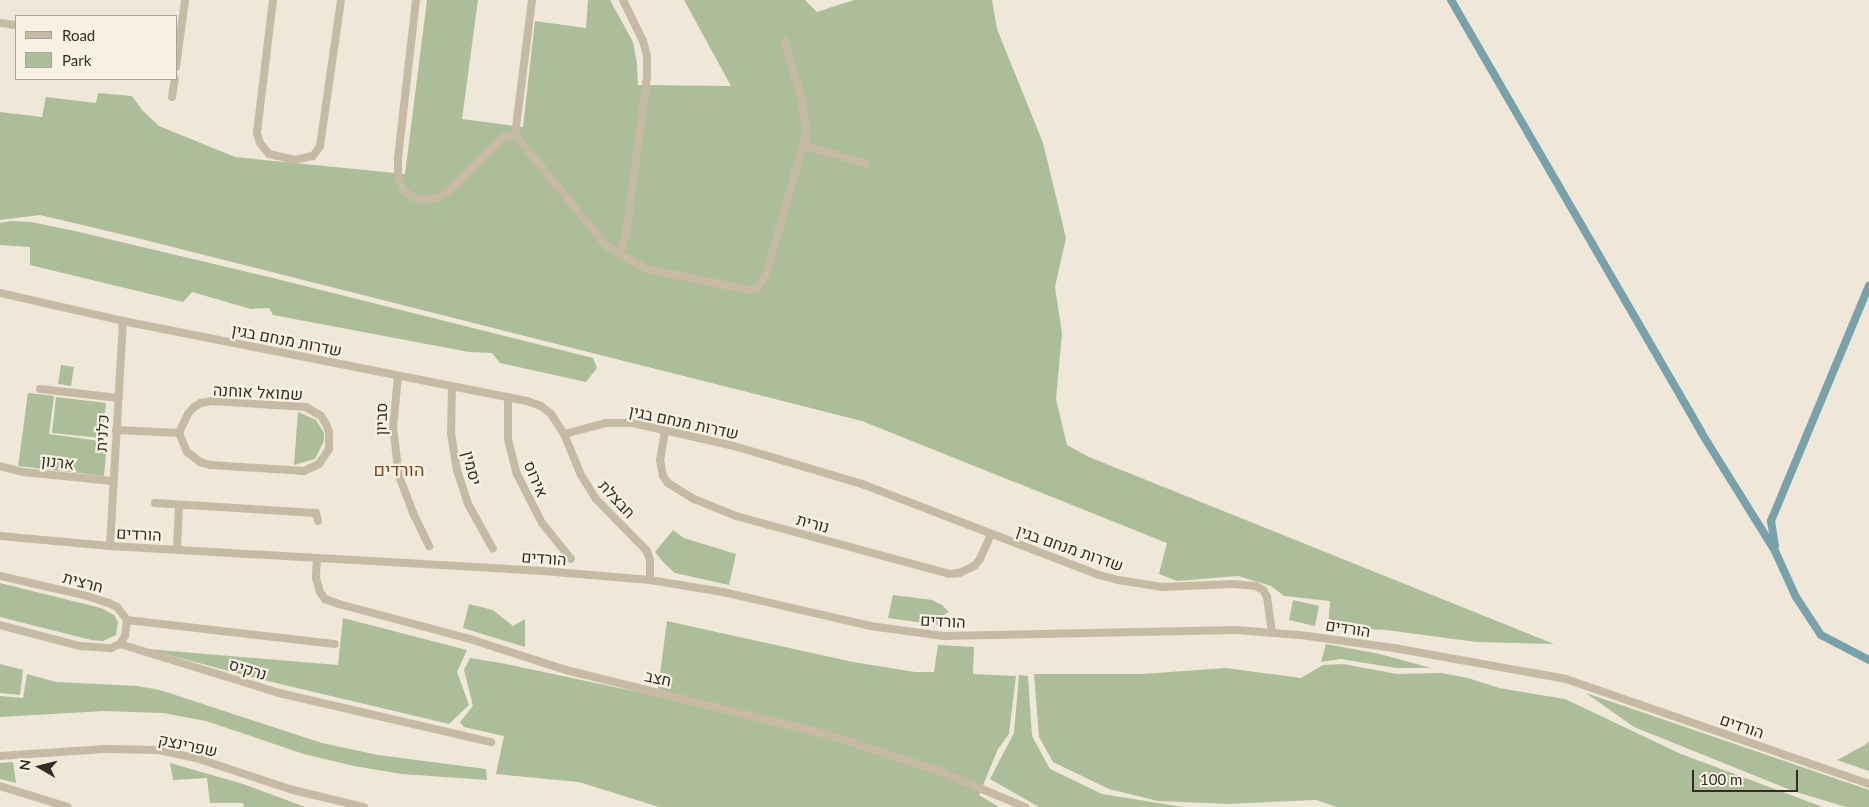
<!DOCTYPE html>
<html>
<head>
<meta charset="utf-8">
<style>
	body { margin:0 }
	#map { position:relative; width:1869px; height:807px; overflow:hidden; background:#efe8d8; font-family:Lato,Heebo,sans-serif }
	div>[style] { position:absolute }
	[style*='--x'] { left:calc(var(--x)*1px); top:calc(var(--y)*1px); width:calc(var(--w)*1px); rotate:calc(var(--a)*1deg) }
	.green>* { inset:0; background:#abbd99 }
	.canal>* { height:8px; margin:-4px; padding:0 4px; transform-origin:4px; border-radius:4px; background:#79a1ab }
	.minor>* { height:8px; margin:-4px; padding:0 4px; transform-origin:4px; border-radius:4px; background:#c6baa5 }
	span { translate:-50% -50%; white-space:nowrap; text-align:center; line-height:1.15; -webkit-text-stroke:4.5px #f8f2e4; paint-order:stroke }
	.street-label { font-size:16px; color:#332c26 }
	.neighbourhood-label { font-size:18px; color:#7d4723 }
	.legend { position:absolute; left:15px; top:15px; width:162px; height:65px; box-sizing:border-box; background:#f8f2e4; border:1px solid #a9a398; margin:0; padding:6px 9px; list-style:none; font-size:15px; color:#332c26 }
	.legend li { display:flex; align-items:center; gap:10px; height:25px }
	.legend b { width:25px; border:1px solid #a9a398 }
	.north { position:absolute; left:15px; top:742px; width:50px; height:50px; -webkit-text-stroke:4px #f8f2e4; paint-order:stroke; rotate:278deg; font-size:14px; font-weight:700; line-height:20px; text-align:center; color:#332c26 }
	.north::after { content:''; display:block; margin:auto; width:18px; height:22px; background:#332c26; clip-path:polygon(50% 0,100% 100%,50% 72%,0 100%) }
	.scale { position:absolute; left:1692px; top:770px; width:106px; height:22px; box-sizing:border-box; border:2px solid #332c26; border-top:0; padding-left:6px; font-size:15px; line-height:18px; white-space:nowrap; color:#332c26; -webkit-text-stroke:4px #f8f2e4; paint-order:stroke }
</style>
</head>
<body>
<div id="map">
	<div class="green">
		<div style="clip-path:polygon(427px 0,478px 0,462px 119px,523px 127px,535px 21px,586px 28px,588px 0,610px 0,633px 42px,637px 64px,638px 85px,731px 86px,684px 0,805px 0,817px 12px,854px 0,992px 0,997px 29px,1043px 143px,1066px 238px,1055px 287px,1062px 333px,1056px 399px,1067px 445px,1089px 457px,1554px 644px,1477px 642px,1386px 630px,1328px 627px,1330px 601px,1284px 596px,1271px 586px,1238px 576px,1177px 581px,1159px 574px,1167px 543px,862px 421px,133px 237px,40px 215px,0 220px,0 112px,42px 117px,46px 97px,96px 103px,98px 93px,132px 96px,143px 111px,159px 126px,235px 157px,405px 174px)"></div>
		<div style="clip-path:polygon(11px 221px,31px 222px,75px 231px,277px 279px,593px 358px,597px 368px,586px 382px,500px 363px,492px 353px,469px 352px,273px 315px,269px 308px,251px 309px,192px 292px,183px 302px,30px 265px,30px 247px,0 245px,0 223px)"></div>
		<div style="clip-path:polygon(61px 365px,74px 367px,71px 386px,58px 384px)"></div>
		<div style="clip-path:polygon(28px 393px,54px 396px,49px 434px,107px 442px,104px 476px,18px 466px)"></div>
		<div style="clip-path:polygon(56px 397px,106px 403px,102px 438px,52px 433px)"></div>
		<div style="clip-path:polygon(298px 412px,316px 420px,324px 433px,324px 441px,315px 459px,294px 465px)"></div>
		<div style="clip-path:polygon(673px 530px,684px 538px,736px 554px,729px 585px,675px 573px,664px 563px,655px 552px)"></div>
		<div style="clip-path:polygon(0 583px,101px 608px,114px 615px,118px 622px,116px 635px,103px 641px,91px 640px,0 617px)"></div>
		<div style="clip-path:polygon(893px 595px,932px 600px,942px 605px,949px 612px,942px 616px,938px 625px,888px 618px)"></div>
		<div style="clip-path:polygon(1293px 600px,1319px 606px,1315px 626px,1289px 620px)"></div>
		<div style="clip-path:polygon(469px 604px,493px 610px,513px 626px,525px 619px,525px 647px,463px 628px)"></div>
		<div style="clip-path:polygon(343px 618px,467px 650px,457px 672px,469px 705px,449px 724px,247px 676px,147px 649px,338px 665px)"></div>
		<div style="clip-path:polygon(667px 621px,853px 662px,915px 672px,934px 672px,938px 645px,974px 647px,973px 674px,1016px 676px,1009px 734px,998px 749px,979px 795px,999px 807px,659px 807px,579px 782px,496px 774px,504px 736px,464px 727px,460px 722px,473px 706px,464px 670px,470px 658px,501px 663px,657px 696px)"></div>
		<div style="clip-path:polygon(1326px 644px,1380px 654px,1431px 668px,1396px 668px,1341px 659px,1321px 662px)"></div>
		<div style="clip-path:polygon(0 664px,23px 670px,20px 695px,0 693px)"></div>
		<div style="clip-path:polygon(1343px 664px,1397px 674px,1441px 673px,1468px 678px,1499px 688px,1565px 699px,1681px 754px,1823px 807px,1337px 807px,1316px 800px,1229px 804px,1158px 801px,1109px 789px,1053px 762px,1039px 737px,1034px 674px,1142px 674px,1226px 668px,1301px 678px,1323px 665px)"></div>
		<div style="clip-path:polygon(27px 674px,56px 682px,137px 686px,160px 690px,322px 743px,378px 755px,486px 769px,487px 780px,402px 774px,354px 766px,304px 754px,206px 721px,163px 713px,104px 711px,0 717px,0 696px,23px 698px)"></div>
		<div style="clip-path:polygon(1019px 675px,1028px 676px,1032px 736px,1050px 769px,1102px 794px,1183px 807px,1039px 807px,990px 779px,1014px 733px)"></div>
		<div style="clip-path:polygon(1586px 693px,1869px 790px,1869px 807px,1846px 807px,1793px 791px,1634px 727px)"></div>
		<div style="clip-path:polygon(1869px 741px,1869px 771px,1837px 760px,1865px 745px)"></div>
		<div style="clip-path:polygon(13px 762px,16px 783px,0 779px,0 763px)"></div>
		<div style="clip-path:polygon(170px 763px,243px 784px,305px 807px,244px 807px,243px 803px,210px 803px,207px 778px,173px 780px)"></div>
	</div>
	<div class="canal">
		<div style="--x:1451;--y:0;--w:499;--a:59.9"></div>
		<div style="--x:1701;--y:432;--w:140;--a:58.1"></div>
		<div style="--x:1775;--y:551;--w:51;--a:65.5"></div>
		<div style="--x:1796;--y:597;--w:45;--a:56.7"></div>
		<div style="--x:1821;--y:635;--w:54;--a:27.5"></div>
		<div style="--x:1775;--y:546;--w:25;--a:-99"></div>
		<div style="--x:1771;--y:521;--w:255;--a:-67.4"></div>
	</div>
	<div class="minor">
		<div style="--x:273;--y:0;--w:134;--a:96.9"></div>
		<div style="--x:257;--y:133;--w:10;--a:73"></div>
		<div style="--x:260;--y:143;--w:14;--a:51"></div>
		<div style="--x:269;--y:154;--w:27;--a:13"></div>
		<div style="--x:295;--y:160;--w:18;--a:-13"></div>
		<div style="--x:313;--y:156;--w:12;--a:-55"></div>
		<div style="--x:320;--y:146;--w:148;--a:-81.8"></div>
		<div style="--x:416;--y:0;--w:159;--a:96.5"></div>
		<div style="--x:398;--y:158;--w:19;--a:90"></div>
		<div style="--x:398;--y:177;--w:15;--a:67"></div>
		<div style="--x:404;--y:191;--w:10;--a:37"></div>
		<div style="--x:412;--y:197;--w:10;--a:17"></div>
		<div style="--x:422;--y:200;--w:15;--a:-8"></div>
		<div style="--x:437;--y:198;--w:12;--a:-31"></div>
		<div style="--x:447;--y:192;--w:79;--a:-44"></div>
		<div style="--x:504;--y:137;--w:11;--a:-10"></div>
		<div style="--x:532;--y:0;--w:136;--a:97.2"></div>
		<div style="--x:515;--y:135;--w:143;--a:50.4"></div>
		<div style="--x:606;--y:245;--w:16;--a:35"></div>
		<div style="--x:619;--y:254;--w:32;--a:28"></div>
		<div style="--x:647;--y:269;--w:104;--a:11.6"></div>
		<div style="--x:749;--y:290;--w:7;--a:-8"></div>
		<div style="--x:756;--y:289;--w:17;--a:-54"></div>
		<div style="--x:766;--y:275;--w:146;--a:-74.1"></div>
		<div style="--x:806;--y:135;--w:31;--a:-96"></div>
		<div style="--x:803;--y:104;--w:65;--a:-106.2"></div>
		<div style="--x:0;--y:23;--w:16;--a:7"></div>
		<div style="--x:176;--y:67;--w:68;--a:-82.3"></div>
		<div style="--x:172;--y:97;--w:18;--a:-81"></div>
		<div style="--x:804;--y:145;--w:65;--a:17"></div>
		<div style="--x:619;--y:254;--w:19;--a:-69"></div>
		<div style="--x:626;--y:236;--w:160;--a:-82.5"></div>
		<div style="--x:647;--y:77;--w:21;--a:-90"></div>
		<div style="--x:647;--y:56;--w:16;--a:-105"></div>
		<div style="--x:643;--y:41;--w:46;--a:-116"></div>
		<div style="--x:0;--y:293;--w:126;--a:12.8"></div>
		<div style="--x:123;--y:321;--w:412;--a:11.2"></div>
		<div style="--x:527;--y:401;--w:15;--a:20"></div>
		<div style="--x:541;--y:406;--w:13;--a:39"></div>
		<div style="--x:551;--y:414;--w:24;--a:57"></div>
		<div style="--x:564;--y:434;--w:43;--a:-14.7"></div>
		<div style="--x:606;--y:423;--w:27;--a:0"></div>
		<div style="--x:633;--y:423;--w:104;--a:12.8"></div>
		<div style="--x:734;--y:446;--w:134;--a:16.5"></div>
		<div style="--x:862;--y:484;--w:254;--a:21"></div>
		<div style="--x:1099;--y:575;--w:20;--a:15"></div>
		<div style="--x:1118;--y:580;--w:45;--a:9"></div>
		<div style="--x:1162;--y:587;--w:71;--a:-2.4"></div>
		<div style="--x:1233;--y:584;--w:23;--a:5"></div>
		<div style="--x:1256;--y:586;--w:8;--a:30"></div>
		<div style="--x:1263;--y:590;--w:8;--a:60"></div>
		<div style="--x:1267;--y:597;--w:35;--a:82"></div>
		<div style="--x:398;--y:377;--w:50;--a:95.7"></div>
		<div style="--x:393;--y:427;--w:49;--a:83"></div>
		<div style="--x:399;--y:476;--w:40;--a:69"></div>
		<div style="--x:413;--y:513;--w:37;--a:64"></div>
		<div style="--x:452;--y:387;--w:46;--a:91.2"></div>
		<div style="--x:451;--y:433;--w:37;--a:81"></div>
		<div style="--x:457;--y:470;--w:36;--a:72"></div>
		<div style="--x:468;--y:504;--w:51;--a:60.9"></div>
		<div style="--x:40;--y:389;--w:79;--a:6.6"></div>
		<div style="--x:508;--y:397;--w:42;--a:90"></div>
		<div style="--x:508;--y:439;--w:36;--a:76"></div>
		<div style="--x:517;--y:474;--w:55;--a:63"></div>
		<div style="--x:542;--y:523;--w:46;--a:51.1"></div>
		<div style="--x:211;--y:401;--w:95;--a:3.6"></div>
		<div style="--x:306;--y:407;--w:17;--a:31"></div>
		<div style="--x:321;--y:416;--w:9;--a:58"></div>
		<div style="--x:326;--y:424;--w:9;--a:69"></div>
		<div style="--x:329;--y:432;--w:17;--a:90"></div>
		<div style="--x:329;--y:449;--w:18;--a:124"></div>
		<div style="--x:319;--y:464;--w:17;--a:155"></div>
		<div style="--x:304;--y:471;--w:94;--a:-176.3"></div>
		<div style="--x:210;--y:465;--w:10;--a:-163"></div>
		<div style="--x:200;--y:462;--w:16;--a:-142"></div>
		<div style="--x:187;--y:452;--w:21;--a:-113"></div>
		<div style="--x:179;--y:433;--w:21;--a:-65"></div>
		<div style="--x:188;--y:414;--w:9;--a:-49"></div>
		<div style="--x:194;--y:407;--w:8;--a:-30"></div>
		<div style="--x:201;--y:403;--w:10;--a:-11"></div>
		<div style="--x:116;--y:430;--w:63;--a:2.7"></div>
		<div style="--x:665;--y:430;--w:30;--a:99"></div>
		<div style="--x:660;--y:460;--w:16;--a:79"></div>
		<div style="--x:663;--y:476;--w:9;--a:54"></div>
		<div style="--x:668;--y:483;--w:31;--a:32"></div>
		<div style="--x:694;--y:499;--w:45;--a:22"></div>
		<div style="--x:736;--y:516;--w:221;--a:15.2"></div>
		<div style="--x:949;--y:574;--w:10;--a:-6"></div>
		<div style="--x:959;--y:573;--w:17;--a:-25"></div>
		<div style="--x:974;--y:566;--w:9;--a:-49"></div>
		<div style="--x:980;--y:559;--w:27;--a:-66"></div>
		<div style="--x:564;--y:434;--w:44;--a:67.5"></div>
		<div style="--x:581;--y:475;--w:28;--a:58"></div>
		<div style="--x:596;--y:499;--w:73;--a:45.6"></div>
		<div style="--x:647;--y:551;--w:9;--a:72"></div>
		<div style="--x:650;--y:560;--w:20;--a:90"></div>
		<div style="--x:0;--y:466;--w:24;--a:15"></div>
		<div style="--x:23;--y:472;--w:90;--a:5.7"></div>
		<div style="--x:155;--y:503;--w:161;--a:3.6"></div>
		<div style="--x:316;--y:513;--w:8;--a:76"></div>
		<div style="--x:0;--y:536;--w:110;--a:5.2"></div>
		<div style="--x:110;--y:546;--w:434;--a:3.3"></div>
		<div style="--x:543;--y:571;--w:107;--a:4.8"></div>
		<div style="--x:650;--y:580;--w:74;--a:9.3"></div>
		<div style="--x:723;--y:592;--w:151;--a:13"></div>
		<div style="--x:870;--y:626;--w:74;--a:7.8"></div>
		<div style="--x:943;--y:636;--w:292;--a:-1.2"></div>
		<div style="--x:1235;--y:630;--w:65;--a:4.4"></div>
		<div style="--x:1300;--y:635;--w:95;--a:7.9"></div>
		<div style="--x:1394;--y:648;--w:175;--a:10.2"></div>
		<div style="--x:1566;--y:679;--w:321;--a:19.1"></div>
		<div style="--x:110;--y:546;--w:225;--a:-86.7"></div>
		<div style="--x:177;--y:549;--w:44;--a:-87.4"></div>
		<div style="--x:317;--y:558;--w:20;--a:93"></div>
		<div style="--x:316;--y:578;--w:15;--a:74"></div>
		<div style="--x:320;--y:592;--w:9;--a:54"></div>
		<div style="--x:325;--y:599;--w:15;--a:20"></div>
		<div style="--x:339;--y:604;--w:139;--a:15"></div>
		<div style="--x:473;--y:640;--w:98;--a:17.9"></div>
		<div style="--x:566;--y:670;--w:267;--a:13.9"></div>
		<div style="--x:825;--y:734;--w:114;--a:17.8"></div>
		<div style="--x:934;--y:769;--w:99;--a:22.7"></div>
		<div style="--x:0;--y:576;--w:89;--a:12.9"></div>
		<div style="--x:87;--y:596;--w:23;--a:18"></div>
		<div style="--x:109;--y:603;--w:9;--a:27"></div>
		<div style="--x:117;--y:607;--w:16;--a:52"></div>
		<div style="--x:127;--y:620;--w:16;--a:97"></div>
		<div style="--x:125;--y:636;--w:9;--a:122"></div>
		<div style="--x:127;--y:620;--w:209;--a:6.6"></div>
		<div style="--x:0;--y:625;--w:83;--a:14.7"></div>
		<div style="--x:80;--y:646;--w:31;--a:4"></div>
		<div style="--x:111;--y:648;--w:10;--a:-24"></div>
		<div style="--x:120;--y:644;--w:166;--a:17.1"></div>
		<div style="--x:279;--y:693;--w:218;--a:13"></div>
		<div style="--x:0;--y:756;--w:105;--a:-3.8"></div>
		<div style="--x:105;--y:749;--w:53;--a:1.1"></div>
		<div style="--x:158;--y:750;--w:39;--a:12"></div>
		<div style="--x:196;--y:758;--w:102;--a:18.3"></div>
		<div style="--x:293;--y:790;--w:73;--a:13.5"></div>
		<div style="--x:0;--y:786;--w:71;--a:17.2"></div>
	</div>
	<div class="street-label">
		<span style="left:287px;top:340px;rotate:11deg">שדרות מנחם בגין</span>
		<span style="left:258px;top:392px;rotate:3deg">שמואל אוחנה</span>
		<span style="left:381px;top:419px;rotate:-89deg">סביון</span>
		<span style="left:684px;top:422px;rotate:12deg">שדרות מנחם בגין</span>
		<span style="left:102px;top:433px;rotate:-87deg">כלנית</span>
		<span style="left:58px;top:462px;rotate:7deg">ארנון</span>
		<span style="left:472px;top:468px;rotate:76deg">יסמין</span>
		<span style="left:536px;top:479px;rotate:67deg">אירוס</span>
		<span style="left:617px;top:499px;rotate:47deg">חבצלת</span>
		<span style="left:813px;top:523px;rotate:15deg">נורית</span>
		<span style="left:139px;top:534px;rotate:3deg">הורדים</span>
		<span style="left:1070px;top:548px;rotate:19deg">שדרות מנחם בגין</span>
		<span style="left:544px;top:558px;rotate:4deg">הורדים</span>
		<span style="left:83px;top:582px;rotate:15deg">חרצית</span>
		<span style="left:943px;top:621px;rotate:3deg">הורדים</span>
		<span style="left:1348px;top:628px;rotate:9deg">הורדים</span>
		<span style="left:248px;top:669px;rotate:17deg">נרקיס</span>
		<span style="left:658px;top:678px;rotate:12deg">חצב</span>
		<span style="left:1742px;top:726px;rotate:19deg">הורדים</span>
		<span style="left:188px;top:745px;rotate:12deg">שפרינצק</span>
	</div>
	<div class="neighbourhood-label">
		<span style="left:399px;top:469px">הורדים</span>
	</div>
	<ul class="legend">
	<li><b style="height:6px;background:#c6baa5"></b>Road</li>
	<li><b style="height:14px;background:#abbd99"></b>Park</li>
	</ul>
	<div class="north">N</div>
	<div class="scale">100 m</div>
</div>
</body>
</html>
